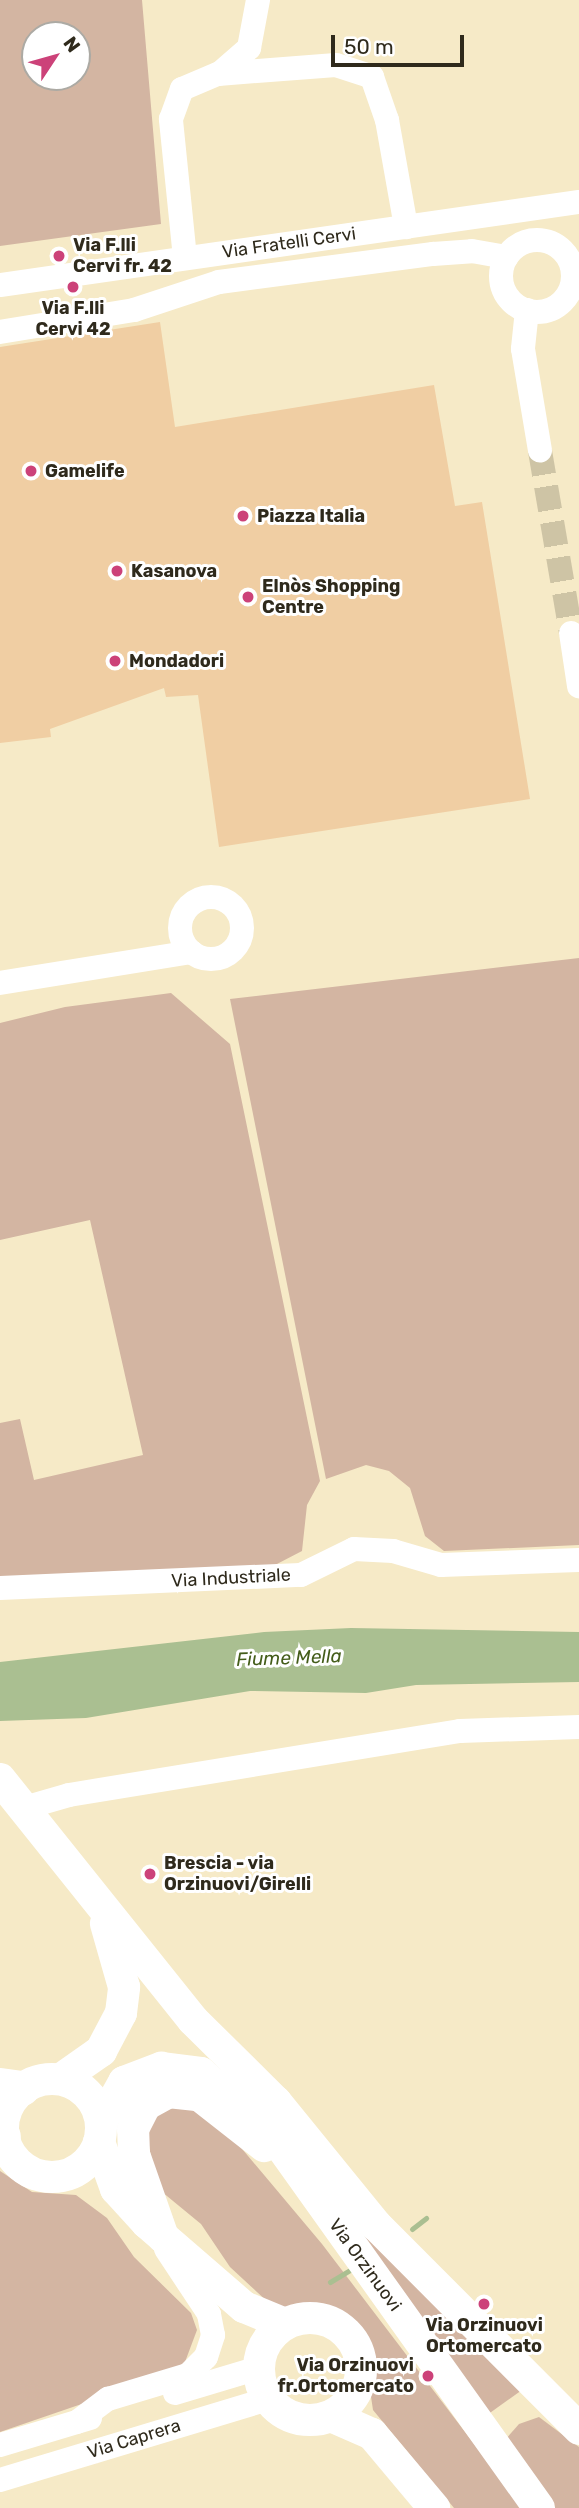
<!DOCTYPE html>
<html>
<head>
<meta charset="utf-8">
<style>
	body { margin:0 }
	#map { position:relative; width:579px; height:2508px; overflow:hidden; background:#f6eac7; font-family:Rubik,sans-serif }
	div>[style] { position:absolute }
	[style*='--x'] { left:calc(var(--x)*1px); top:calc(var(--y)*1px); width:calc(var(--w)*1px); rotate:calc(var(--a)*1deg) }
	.green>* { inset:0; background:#d3b5a2 }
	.water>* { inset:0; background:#aabf91 }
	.stream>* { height:5px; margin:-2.5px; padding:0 2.5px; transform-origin:2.5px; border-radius:2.5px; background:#aabf91 }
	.building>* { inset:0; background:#f0cea3 }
	.minor-tunnel>* { height:24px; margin-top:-12px; transform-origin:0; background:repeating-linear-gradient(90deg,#cec4a5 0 24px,transparent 0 36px) }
	.minor>* { height:24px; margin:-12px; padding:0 12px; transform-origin:12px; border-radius:12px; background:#fff }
	.minor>.ring { margin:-12px; padding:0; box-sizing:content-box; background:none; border:24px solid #fff; border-radius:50% }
	.major>* { height:32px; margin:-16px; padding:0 16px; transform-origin:16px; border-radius:16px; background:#fff }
	.major>.ring { margin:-16px; padding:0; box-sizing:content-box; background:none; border:32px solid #fff; border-radius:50% }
	.highway>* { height:35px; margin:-17.5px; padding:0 17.5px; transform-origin:17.5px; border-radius:17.5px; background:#fff }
	.dots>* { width:19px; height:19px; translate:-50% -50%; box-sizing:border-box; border:4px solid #fff; border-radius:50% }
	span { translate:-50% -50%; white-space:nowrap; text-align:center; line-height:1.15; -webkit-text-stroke:6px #fff; paint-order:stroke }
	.street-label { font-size:18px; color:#2f2a1c }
	.poi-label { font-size:18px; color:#2f2a1c; font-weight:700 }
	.left { translate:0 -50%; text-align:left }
	.right { translate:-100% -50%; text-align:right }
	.water-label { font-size:19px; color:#445d1a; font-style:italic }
	.north { position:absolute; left:21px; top:21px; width:70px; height:70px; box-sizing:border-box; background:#fff; border:2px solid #acaaa4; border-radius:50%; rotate:54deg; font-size:19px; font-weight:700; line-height:28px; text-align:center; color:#2f2a1c }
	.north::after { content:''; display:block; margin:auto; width:24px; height:32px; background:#cc4279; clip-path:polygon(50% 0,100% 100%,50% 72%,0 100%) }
	.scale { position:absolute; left:331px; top:35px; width:133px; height:32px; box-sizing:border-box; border:4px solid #2f2a1c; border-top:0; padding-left:9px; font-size:21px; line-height:24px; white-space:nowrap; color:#2f2a1c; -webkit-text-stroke:5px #fff; paint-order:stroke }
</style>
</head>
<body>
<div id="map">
	<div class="green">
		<div style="clip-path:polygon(evenodd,0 0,142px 0,161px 224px,0 246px,0 0,35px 35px,77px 35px,77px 77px,35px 77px,35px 35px)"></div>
		<div style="clip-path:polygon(579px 958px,579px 1545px,444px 1551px,425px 1536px,410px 1488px,389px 1471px,366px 1465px,326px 1479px,230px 999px)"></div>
		<div style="clip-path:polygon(171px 993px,230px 1044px,320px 1481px,307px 1505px,302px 1551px,275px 1565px,0 1577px,0 1423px,20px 1419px,34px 1480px,143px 1455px,90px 1220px,0 1240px,0 1023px,65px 1007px)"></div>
		<div style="clip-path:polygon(194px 2106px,222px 2125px,322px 2244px,523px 2508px,454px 2508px,373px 2410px,365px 2357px,351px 2327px,325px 2310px,294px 2312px,271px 2305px,230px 2267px,201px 2224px,156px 2187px,144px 2116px,151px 2108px)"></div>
		<div style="clip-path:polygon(0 2171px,32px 2192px,76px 2195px,107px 2218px,134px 2257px,191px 2313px,197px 2330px,185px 2362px,172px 2373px,0 2432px)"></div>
		<div style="clip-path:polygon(367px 2231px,522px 2390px,487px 2415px,361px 2235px)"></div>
		<div style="clip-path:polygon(539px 2417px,579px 2447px,579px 2508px,553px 2508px,505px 2440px,519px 2424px)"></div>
	</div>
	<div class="water">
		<div style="clip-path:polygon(351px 1628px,579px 1632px,579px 1682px,416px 1685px,366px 1693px,250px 1691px,86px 1718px,0 1721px,0 1662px,264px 1632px)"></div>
	</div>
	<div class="stream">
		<div style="--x:412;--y:2229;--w:18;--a:-38"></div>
		<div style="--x:330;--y:2282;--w:23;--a:-31"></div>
	</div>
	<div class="building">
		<div style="clip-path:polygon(160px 322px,175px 427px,434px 385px,455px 506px,482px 502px,530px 799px,219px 847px,198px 695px,166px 697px,164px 688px,50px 729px,51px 737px,0 743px,0 347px)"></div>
	</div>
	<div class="minor-tunnel">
		<div style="--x:540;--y:451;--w:185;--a:80.3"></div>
	</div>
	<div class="minor">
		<div style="--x:219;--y:74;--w:40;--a:-41"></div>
		<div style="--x:249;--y:48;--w:49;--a:-79.4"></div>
		<div class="ring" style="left:501px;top:240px;width:48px;height:48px"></div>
		<div style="--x:185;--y:258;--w:140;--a:-95.8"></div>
		<div style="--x:171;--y:119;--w:32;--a:-70"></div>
		<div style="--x:182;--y:89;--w:39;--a:-23"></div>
		<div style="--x:218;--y:74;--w:118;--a:-4.4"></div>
		<div style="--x:336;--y:65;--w:38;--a:18"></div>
		<div style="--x:372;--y:77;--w:46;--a:70.8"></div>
		<div style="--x:387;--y:120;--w:109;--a:79.9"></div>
		<div style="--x:0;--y:285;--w:585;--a:-8.16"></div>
		<div style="--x:527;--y:310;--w:39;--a:96"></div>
		<div style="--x:523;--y:349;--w:103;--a:80.5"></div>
		<div style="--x:0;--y:332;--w:136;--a:-9.3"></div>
		<div style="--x:134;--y:310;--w:89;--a:-18.2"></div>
		<div style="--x:219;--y:282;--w:216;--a:-7.5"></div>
		<div style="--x:433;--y:254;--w:39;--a:-4"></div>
		<div style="--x:472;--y:251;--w:35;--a:10"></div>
		<div style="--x:571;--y:633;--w:54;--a:81.4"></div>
		<div class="ring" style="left:180px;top:897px;width:38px;height:38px"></div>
		<div style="--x:0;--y:983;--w:194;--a:-9.2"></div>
		<div style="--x:0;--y:1588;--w:301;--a:-2.5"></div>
		<div style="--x:301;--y:1575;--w:59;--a:-26.1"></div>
		<div style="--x:354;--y:1549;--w:39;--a:3"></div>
		<div style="--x:393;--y:1551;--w:50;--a:16.3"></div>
		<div style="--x:441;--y:1565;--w:138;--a:-2.1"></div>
		<div style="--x:24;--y:1808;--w:47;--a:-16.1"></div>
		<div style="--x:69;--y:1795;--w:396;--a:-9.3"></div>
		<div style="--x:460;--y:1731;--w:119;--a:-1.9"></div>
		<div style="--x:175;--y:2393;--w:88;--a:-16.6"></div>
		<div style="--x:77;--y:2422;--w:39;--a:-37"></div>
		<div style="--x:108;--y:2399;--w:84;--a:-16.7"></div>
		<div style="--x:188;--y:2375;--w:25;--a:-45"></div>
		<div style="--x:206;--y:2357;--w:23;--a:-72"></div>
		<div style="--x:213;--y:2335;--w:21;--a:-101"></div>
		<div style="--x:209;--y:2314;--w:78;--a:-123.5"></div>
		<div style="--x:0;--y:2445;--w:94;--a:-16.7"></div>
		<div style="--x:0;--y:2480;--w:280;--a:-16.8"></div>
	</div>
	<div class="major">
		<div style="--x:0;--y:1779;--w:309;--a:51.3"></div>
		<div style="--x:193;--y:2020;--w:117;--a:44.7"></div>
		<div style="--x:276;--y:2102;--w:159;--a:50.9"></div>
		<div style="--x:376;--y:2225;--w:288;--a:45.1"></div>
		<div class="ring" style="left:3px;top:2079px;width:66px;height:66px"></div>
		<div style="--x:61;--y:2079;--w:49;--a:-35"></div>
		<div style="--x:101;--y:2051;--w:43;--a:-62.2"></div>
		<div style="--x:121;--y:2013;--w:26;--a:-83"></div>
		<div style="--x:124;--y:1987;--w:66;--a:-105.9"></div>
		<div style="--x:233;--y:2079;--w:527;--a:54.5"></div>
		<div style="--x:101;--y:2123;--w:47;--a:-60.7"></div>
		<div style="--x:124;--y:2082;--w:40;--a:-21"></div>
		<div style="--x:161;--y:2068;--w:40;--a:7.1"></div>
		<div style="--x:201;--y:2073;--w:42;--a:42.1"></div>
		<div style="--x:99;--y:2142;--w:50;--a:70.1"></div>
		<div style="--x:116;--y:2189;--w:46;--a:47.6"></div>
		<div style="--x:147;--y:2223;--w:128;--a:40.9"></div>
		<div style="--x:244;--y:2307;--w:44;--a:22.5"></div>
		<div style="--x:163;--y:2237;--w:88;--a:-109.3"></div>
		<div style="--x:134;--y:2154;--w:25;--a:-92"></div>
		<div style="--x:133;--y:2129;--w:27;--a:-63"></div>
		<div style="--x:145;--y:2105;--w:26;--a:-29"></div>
		<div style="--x:168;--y:2092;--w:31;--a:6"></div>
		<div style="--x:199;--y:2095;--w:83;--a:38.1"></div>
		<div class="ring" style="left:259px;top:2318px;width:70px;height:70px"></div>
		<div style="--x:331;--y:2416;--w:45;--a:23.7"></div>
		<div style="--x:372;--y:2434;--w:97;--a:50"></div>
	</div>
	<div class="highway">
		<div style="--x:0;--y:2085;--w:22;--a:8"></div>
		<div style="--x:0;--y:2133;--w:4;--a:45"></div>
	</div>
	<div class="dots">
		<div style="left:59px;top:256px;background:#cc4279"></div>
		<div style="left:73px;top:287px;background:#cc4279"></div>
		<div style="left:31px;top:471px;background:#cc4279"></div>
		<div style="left:243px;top:516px;background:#cc4279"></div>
		<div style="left:117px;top:571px;background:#cc4279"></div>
		<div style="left:248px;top:597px;background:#cc4279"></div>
		<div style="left:115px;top:661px;background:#cc4279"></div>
		<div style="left:150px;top:1874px;background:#cc4279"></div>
		<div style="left:484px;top:2304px;background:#cc4279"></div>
		<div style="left:428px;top:2376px;background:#cc4279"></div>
	</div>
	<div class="street-label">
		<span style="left:289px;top:243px;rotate:-8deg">Via Fratelli Cervi</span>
		<span style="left:231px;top:1578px;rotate:-3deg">Via Industriale</span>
		<span style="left:365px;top:2265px;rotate:54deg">Via Orzinuovi</span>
		<span style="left:134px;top:2439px;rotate:-17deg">Via Caprera</span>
	</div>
	<div class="poi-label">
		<span class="left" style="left:73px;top:256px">Via F.lli<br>Cervi fr. 42</span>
		<span style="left:73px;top:319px">Via F.lli<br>Cervi 42</span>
		<span class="left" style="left:45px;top:471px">Gamelife</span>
		<span class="left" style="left:257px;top:516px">Piazza Italia</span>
		<span class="left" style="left:131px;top:571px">Kasanova</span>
		<span class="left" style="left:262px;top:597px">Elnòs Shopping<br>Centre</span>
		<span class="left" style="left:129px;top:661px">Mondadori</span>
		<span class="left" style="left:164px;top:1874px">Brescia - via<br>Orzinuovi/Girelli</span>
		<span style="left:484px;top:2336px">Via Orzinuovi<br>Ortomercato</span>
		<span class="right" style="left:414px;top:2376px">Via Orzinuovi<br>fr.Ortomercato</span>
	</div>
	<div class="water-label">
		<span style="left:289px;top:1658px;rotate:-2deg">Fiume Mella</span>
	</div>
	<div class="north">N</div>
	<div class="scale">50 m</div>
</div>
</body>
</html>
